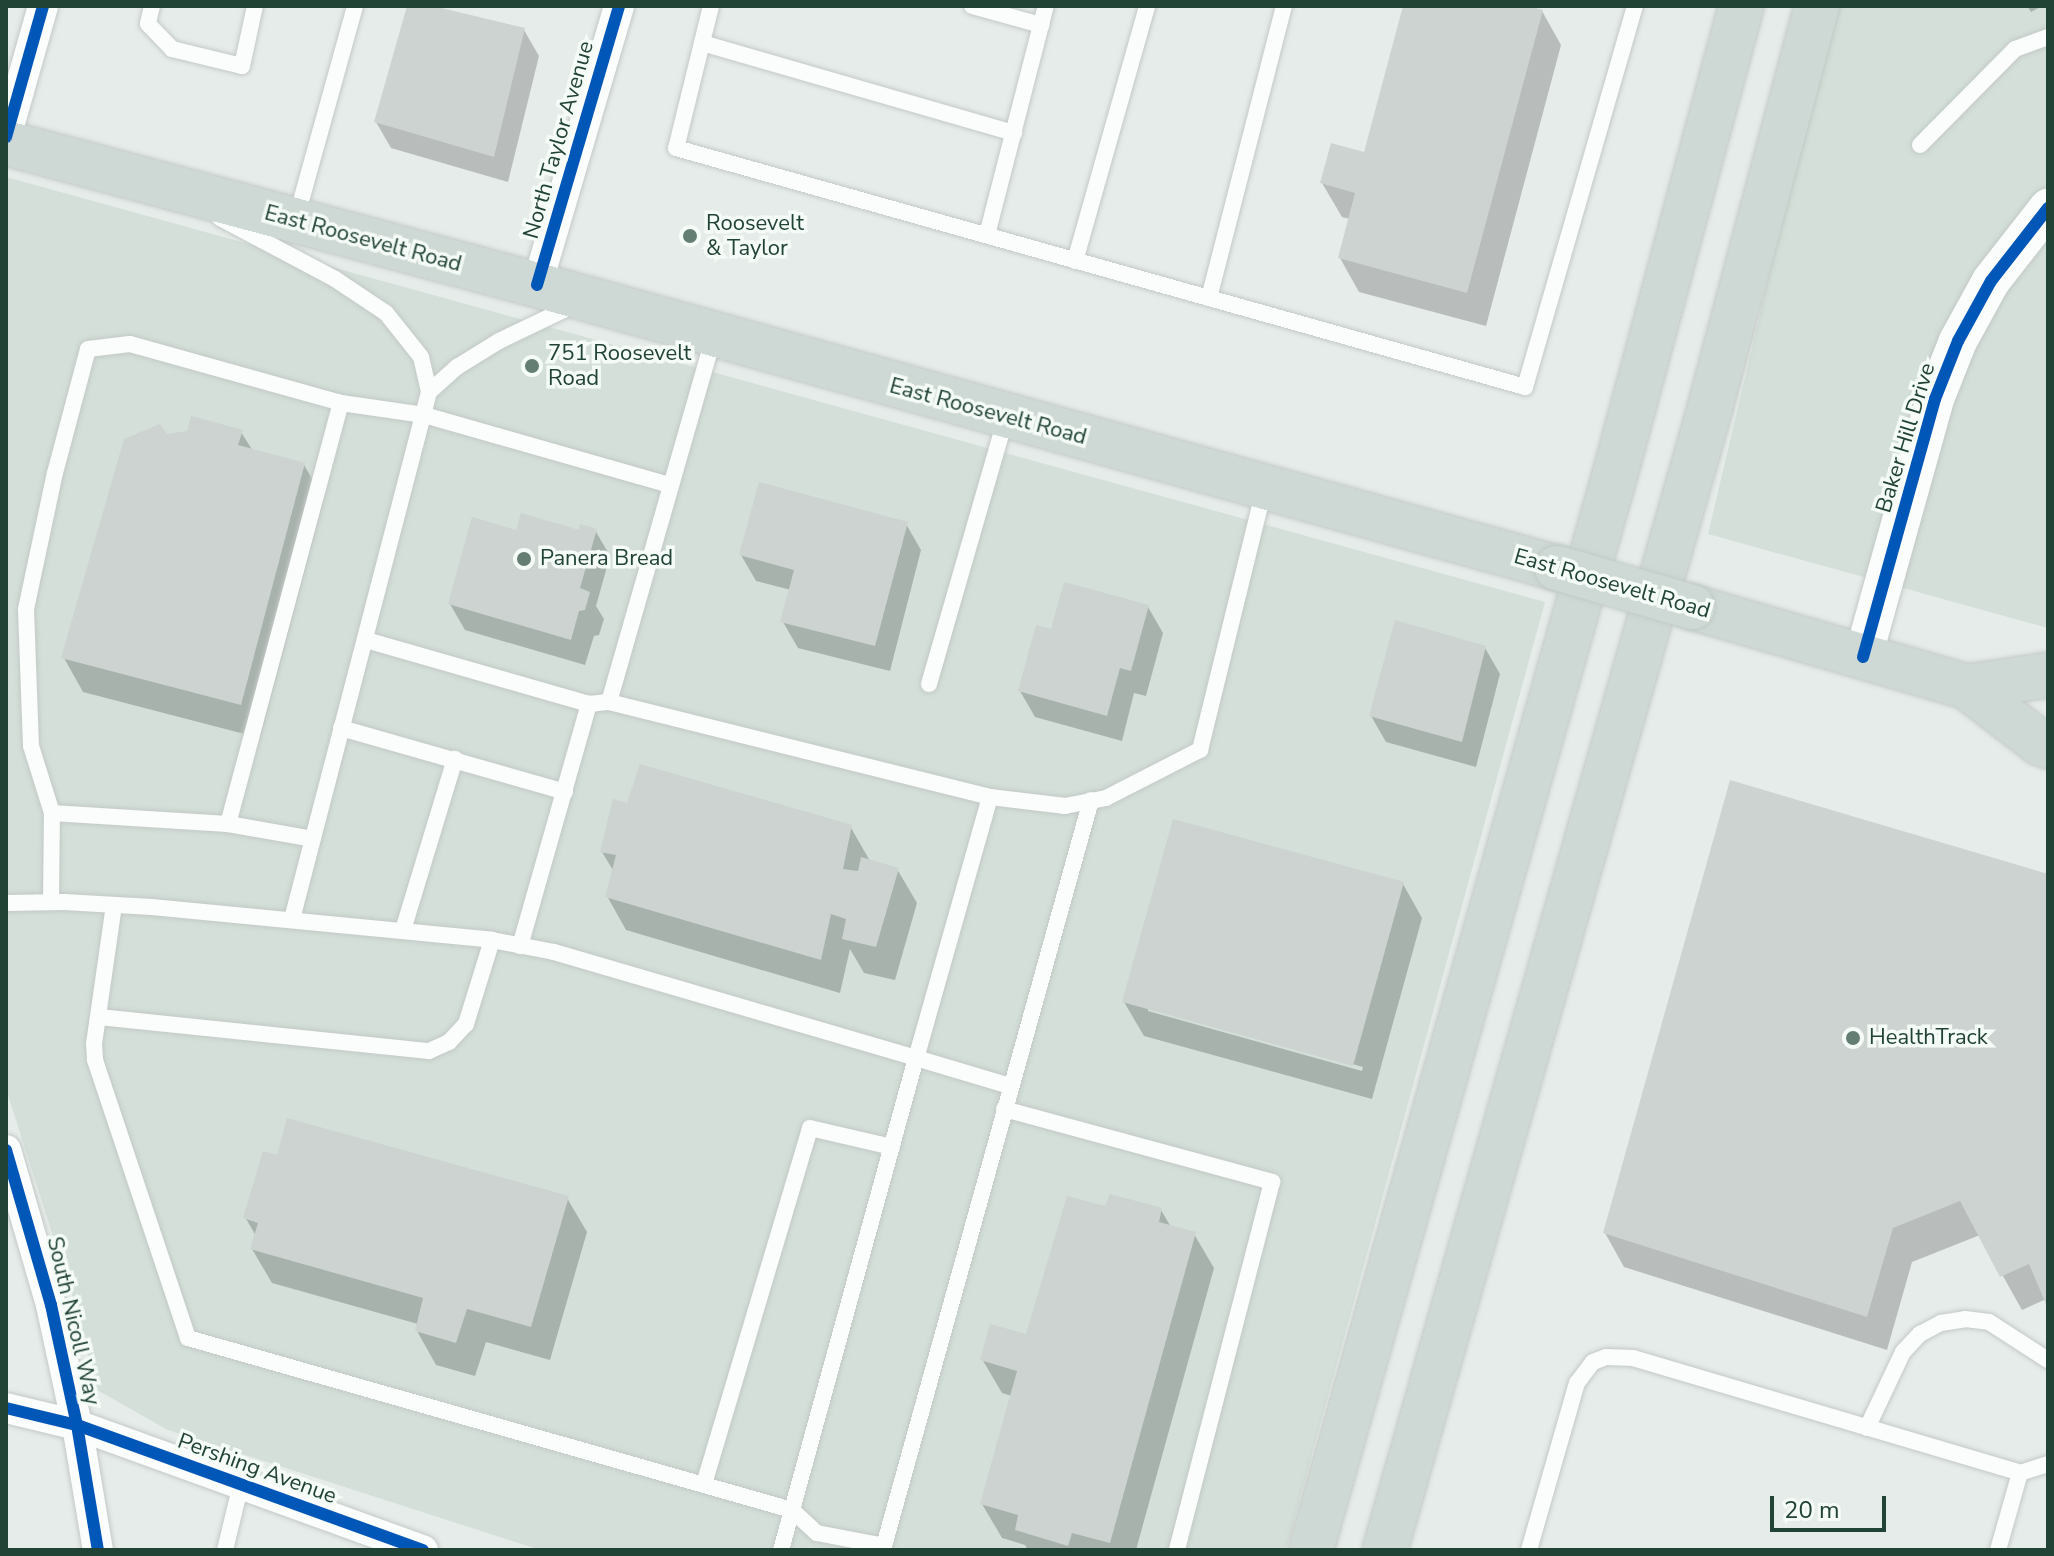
<!DOCTYPE html>
<html>
<head>
<meta charset="utf-8">
<style>
	body { margin:0 }
	#map { position:relative; width:2054px; height:1556px; overflow:hidden; background:#e6ece9; font-family:"Nunito Sans",sans-serif }
	div>[style] { position:absolute }
	[style*='--x'] { left:calc(var(--x)*1px); top:calc(var(--y)*1px); width:calc(var(--w)*1px); rotate:calc(var(--a)*1deg) }
	.built>* { inset:0; background:#d3dfd8 }
	.shadow>* { inset:0; background:#0003 }
	.building>* { inset:0; background:#ccd3d0 }
	.roads { filter:drop-shadow(0 0 2px #c3c9c6) drop-shadow(0 0 2px #c3c9c6) }
	.service>* { height:16px; margin:-8px; padding:0 8px; transform-origin:8px; border-radius:8px; background:#fbfcfc }
	.minor>* { height:30px; margin:-15px; padding:0 15px; transform-origin:15px; border-radius:15px; background:#fbfcfc }
	.tertiary>* { height:38px; margin:-19px; padding:0 19px; transform-origin:19px; border-radius:19px; background:#fbfcfc }
	.primary>* { height:44px; margin:-22px; padding:0 22px; transform-origin:22px; border-radius:22px; background:#ced8d4 }
	.bridges { filter:drop-shadow(0 0 2px #c1cbc7) drop-shadow(0 0 2px #c1cbc7) }
	.primary-bridge>* { height:44px; margin:-22px; padding:0 22px; transform-origin:22px; border-radius:22px; background:#ced8d4 }
	.cycleway>* { height:12px; margin:-6px; padding:0 6px; transform-origin:6px; border-radius:6px; background:#0057b8 }
	.dots>* { width:22px; height:22px; translate:-50% -50%; box-sizing:border-box; border:4px solid #f5fbf7; border-radius:50% }
	span { translate:-50% -50%; white-space:nowrap; text-align:center; line-height:1.15; -webkit-text-stroke:7px #f5fbf7; paint-order:stroke }
	.street-label { font-size:22px; color:#204335 }
	.poi-label { font-size:22px; color:#204335 }
	.left { translate:0 -50%; text-align:left }
	.frame { position:absolute; inset:0; border:8px solid #204335; pointer-events:none }
	.scale { position:absolute; left:1770px; top:1496px; width:116px; height:36px; box-sizing:border-box; border:4px solid #204335; border-top:0; padding-left:10px; font-size:24px; line-height:28px; white-space:nowrap; color:#204335; -webkit-text-stroke:6px #f5fbf7; paint-order:stroke }
</style>
</head>
<body>
<div id="map">
	<div class="built">
		<div style="clip-path:polygon(1833px 6px,2048px 6px,2048px 628px,1708px 534px)"></div>
		<div style="clip-path:polygon(6px 177px,1545px 602px,1286px 1550px,540px 1550px,168px 1430px,97px 1390px,72px 1295px,6px 1089px)"></div>
	</div>
	<div class="shadow">
		<div style="clip-path:polygon(410px 6px,424px 6px,524px 30px,539px 56px,508px 182px,391px 148px,376px 122px)"></div>
		<div style="clip-path:polygon(1405px 6px,1521px 6px,1542px 11px,1561px 45px,1486px 326px,1359px 292px,1340px 258px,1350px 219px,1342px 217px,1322px 183px,1366px 154px)"></div>
		<div style="clip-path:polygon(2027px 6px,2042px 6px,2031px 12px)"></div>
		<div style="clip-path:polygon(241px 432px,253px 451px,304px 465px,324px 499px,260px 738px,83px 692px,64px 658px,166px 436px)"></div>
		<div style="clip-path:polygon(906px 524px,921px 550px,890px 671px,798px 648px,783px 622px,791px 590px,756px 581px,741px 555px)"></div>
		<div style="clip-path:polygon(595px 530px,610px 556px,596px 606px,604px 619px,599px 635px,594px 636px,585px 665px,465px 630px,450px 604px,518px 532px)"></div>
		<div style="clip-path:polygon(1148px 607px,1163px 633px,1146px 696px,1134px 693px,1122px 741px,1035px 717px,1020px 691px,1053px 631px)"></div>
		<div style="clip-path:polygon(1485px 648px,1500px 674px,1476px 767px,1386px 742px,1371px 716px)"></div>
		<div style="clip-path:polygon(850px 826px,870px 861px,897px 869px,917px 903px,895px 980px,864px 973px,850px 949px,840px 993px,626px 930px,607px 896px,614px 872px,602px 852px)"></div>
		<div style="clip-path:polygon(2048px 876px,2048px 1304px,2046px 1299px,2022px 1310px,1980px 1235px,1912px 1262px,1887px 1350px,1624px 1267px,1605px 1233px)"></div>
		<div style="clip-path:polygon(evenodd,1403px 884px,1422px 918px,1372px 1099px,1144px 1036px,1124px 1002px,1403px 884px,1148px 1007px,1363px 1067px,1362px 1071px,1148px 1011px,1148px 1007px)"></div>
		<div style="clip-path:polygon(567px 1198px,587px 1232px,550px 1360px,486px 1342px,475px 1376px,436px 1365px,417px 1331px,418px 1324px,272px 1283px,252px 1249px,256px 1236px,245px 1217px)"></div>
		<div style="clip-path:polygon(1106px 1209px,1161px 1210px,1171px 1227px,1194px 1234px,1214px 1268px,1136px 1550px,1028px 1550px,1025px 1545px,1002px 1538px,982px 1504px,1012px 1396px,1002px 1393px,982px 1359px,1027px 1336px)"></div>
	</div>
	<div class="building">
		<div style="clip-path:polygon(407px 6px,433px 6px,525px 28px,494px 157px,374px 122px)"></div>
		<div style="clip-path:polygon(1403px 6px,1529px 6px,1543px 10px,1467px 293px,1338px 258px,1355px 193px,1320px 183px,1331px 143px,1364px 152px)"></div>
		<div style="clip-path:polygon(191px 416px,243px 430px,238px 445px,305px 463px,241px 705px,61px 658px,124px 439px,160px 424px,167px 434px,187px 431px)"></div>
		<div style="clip-path:polygon(759px 482px,908px 522px,875px 646px,780px 622px,794px 570px,739px 555px)"></div>
		<div style="clip-path:polygon(521px 513px,579px 530px,580px 524px,597px 529px,580px 588px,590px 592px,585px 610px,579px 611px,571px 640px,448px 604px,472px 517px,516px 530px)"></div>
		<div style="clip-path:polygon(1064px 582px,1149px 605px,1131px 671px,1120px 668px,1107px 716px,1018px 691px,1036px 625px,1051px 629px)"></div>
		<div style="clip-path:polygon(1395px 620px,1486px 646px,1462px 742px,1369px 716px)"></div>
		<div style="clip-path:polygon(640px 764px,852px 825px,843px 869px,858px 871px,861px 857px,899px 868px,876px 947px,842px 939px,846px 919px,831px 914px,821px 960px,605px 897px,616px 855px,600px 852px,613px 799px,627px 803px)"></div>
		<div style="clip-path:polygon(1730px 780px,2048px 874px,2048px 1309px,2029px 1264px,2000px 1277px,1960px 1201px,1893px 1228px,1867px 1317px,1603px 1233px)"></div>
		<div style="clip-path:polygon(1173px 819px,1404px 882px,1353px 1066px,1122px 1002px)"></div>
		<div style="clip-path:polygon(287px 1118px,569px 1196px,531px 1327px,467px 1309px,456px 1343px,415px 1331px,423px 1298px,250px 1249px,258px 1223px,243px 1218px,263px 1151px,277px 1155px)"></div>
		<div style="clip-path:polygon(1110px 1194px,1162px 1208px,1159px 1222px,1196px 1232px,1110px 1543px,1072px 1533px,1068px 1546px,1015px 1530px,1018px 1515px,980px 1504px,1017px 1371px,980px 1360px,990px 1324px,1026px 1334px,1067px 1196px,1105px 1206px)"></div>
	</div>
	<div class="roads">
		<div class="service">
			<div style="--x:152;--y:6;--w:18;--a:103"></div>
			<div style="--x:148;--y:24;--w:35;--a:46"></div>
			<div style="--x:172;--y:49;--w:72;--a:13.7"></div>
			<div style="--x:242;--y:66;--w:61;--a:-77.8"></div>
			<div style="--x:711;--y:6;--w:146;--a:103.8"></div>
			<div style="--x:676;--y:148;--w:882;--a:15.72"></div>
			<div style="--x:1525;--y:387;--w:397;--a:-73.9"></div>
			<div style="--x:972;--y:6;--w:72;--a:15.4"></div>
			<div style="--x:702;--y:43;--w:325;--a:16.1"></div>
			<div style="--x:1920;--y:145;--w:135;--a:-45.3"></div>
			<div style="--x:2015;--y:49;--w:35;--a:-20"></div>
			<div style="--x:220;--y:218;--w:130;--a:27.9"></div>
			<div style="--x:335;--y:279;--w:61;--a:33.7"></div>
			<div style="--x:386;--y:313;--w:56;--a:51.5"></div>
			<div style="--x:421;--y:357;--w:36;--a:77"></div>
			<div style="--x:429;--y:392;--w:545;--a:104.57"></div>
			<div style="--x:296;--y:219;--w:221;--a:-74.5"></div>
			<div style="--x:987;--y:235;--w:236;--a:-75.6"></div>
			<div style="--x:1075;--y:261;--w:265;--a:-74.2"></div>
			<div style="--x:1209;--y:298;--w:301;--a:-75.6"></div>
			<div style="--x:429;--y:392;--w:38;--a:-42"></div>
			<div style="--x:457;--y:367;--w:49;--a:-31.8"></div>
			<div style="--x:499;--y:341;--w:83;--a:-25.6"></div>
			<div style="--x:366;--y:640;--w:232;--a:16"></div>
			<div style="--x:589;--y:704;--w:20;--a:-6"></div>
			<div style="--x:609;--y:702;--w:393;--a:14"></div>
			<div style="--x:990;--y:797;--w:76;--a:6.8"></div>
			<div style="--x:1065;--y:806;--w:42;--a:-11"></div>
			<div style="--x:1106;--y:798;--w:106;--a:-27.1"></div>
			<div style="--x:1200;--y:750;--w:269;--a:-76.2"></div>
			<div style="--x:929;--y:684;--w:278;--a:-73.9"></div>
			<div style="--x:609;--y:702;--w:380;--a:-74"></div>
			<div style="--x:341;--y:728;--w:233;--a:15.9"></div>
			<div style="--x:990;--y:797;--w:271;--a:105.8"></div>
			<div style="--x:916;--y:1058;--w:98;--a:16.6"></div>
			<div style="--x:52;--y:813;--w:70;--a:-107.4"></div>
			<div style="--x:31;--y:746;--w:137;--a:-92.1"></div>
			<div style="--x:26;--y:609;--w:139;--a:-78"></div>
			<div style="--x:55;--y:473;--w:128;--a:-75.1"></div>
			<div style="--x:88;--y:349;--w:42;--a:-6.8"></div>
			<div style="--x:130;--y:344;--w:219;--a:15.6"></div>
			<div style="--x:341;--y:403;--w:84;--a:8.2"></div>
			<div style="--x:424;--y:415;--w:256;--a:15.9"></div>
			<div style="--x:228;--y:824;--w:436;--a:-75"></div>
			<div style="--x:51;--y:902;--w:89;--a:-89.4"></div>
			<div style="--x:52;--y:813;--w:176;--a:3.6"></div>
			<div style="--x:228;--y:824;--w:86;--a:10"></div>
			<div style="--x:6;--y:903;--w:58;--a:-1"></div>
			<div style="--x:64;--y:902;--w:88;--a:3.3"></div>
			<div style="--x:152;--y:907;--w:342;--a:5.5"></div>
			<div style="--x:492;--y:940;--w:63;--a:11"></div>
			<div style="--x:554;--y:952;--w:377;--a:16.3"></div>
			<div style="--x:916;--y:1058;--w:510;--a:105.34"></div>
			<div style="--x:114;--y:905;--w:140;--a:98.2"></div>
			<div style="--x:94;--y:1044;--w:16;--a:86"></div>
			<div style="--x:95;--y:1060;--w:293;--a:71.5"></div>
			<div style="--x:188;--y:1338;--w:628;--a:15.9"></div>
			<div style="--x:792;--y:1510;--w:34;--a:43"></div>
			<div style="--x:817;--y:1533;--w:68;--a:11"></div>
			<div style="--x:884;--y:1546;--w:774;--a:-74.49"></div>
			<div style="--x:403;--y:930;--w:179;--a:-73.1"></div>
			<div style="--x:520;--y:946;--w:252;--a:-74.1"></div>
			<div style="--x:99;--y:1017;--w:332;--a:5.9"></div>
			<div style="--x:429;--y:1051;--w:22;--a:-24"></div>
			<div style="--x:449;--y:1042;--w:25;--a:-47"></div>
			<div style="--x:466;--y:1024;--w:88;--a:-72.8"></div>
			<div style="--x:1004;--y:1109;--w:278;--a:15.2"></div>
			<div style="--x:1272;--y:1182;--w:380;--a:104.5"></div>
			<div style="--x:1867;--y:1428;--w:84;--a:-64.7"></div>
			<div style="--x:1903;--y:1352;--w:25;--a:-47"></div>
			<div style="--x:1920;--y:1334;--w:24;--a:-28"></div>
			<div style="--x:1941;--y:1323;--w:24;--a:-9"></div>
			<div style="--x:1965;--y:1319;--w:24;--a:7"></div>
			<div style="--x:1989;--y:1322;--w:70;--a:32.8"></div>
			<div style="--x:704;--y:1484;--w:371;--a:-73.4"></div>
			<div style="--x:810;--y:1128;--w:84;--a:13"></div>
			<div style="--x:225;--y:1550;--w:68;--a:-76.4"></div>
			<div style="--x:1529;--y:1550;--w:174;--a:-74"></div>
			<div style="--x:1577;--y:1383;--w:26;--a:-53"></div>
			<div style="--x:1593;--y:1362;--w:14;--a:-21"></div>
			<div style="--x:1606;--y:1357;--w:27;--a:2"></div>
			<div style="--x:1633;--y:1358;--w:404;--a:16.5"></div>
			<div style="--x:2020;--y:1473;--w:29;--a:-18"></div>
			<div style="--x:1998;--y:1550;--w:80;--a:-74.1"></div>
		</div>
		<div class="minor">
			<div style="--x:6;--y:137;--w:136;--a:-74.2"></div>
			<div style="--x:537;--y:285;--w:291;--a:-73.6"></div>
			<div style="--x:6;--y:1150;--w:161;--a:73.8"></div>
			<div style="--x:51;--y:1305;--w:123;--a:77.8"></div>
			<div style="--x:77;--y:1425;--w:127;--a:80.5"></div>
			<div style="--x:6;--y:1408;--w:73;--a:13.5"></div>
			<div style="--x:77;--y:1425;--w:368;--a:19.9"></div>
		</div>
		<div class="tertiary">
			<div style="--x:1863;--y:657;--w:268;--a:-74.4"></div>
			<div style="--x:1935;--y:399;--w:62;--a:-68.4"></div>
			<div style="--x:1958;--y:341;--w:68;--a:-61.2"></div>
			<div style="--x:1991;--y:281;--w:93;--a:-52"></div>
		</div>
		<div class="primary">
			<div style="--x:6;--y:143;--w:550;--a:14.97"></div>
			<div style="--x:537;--y:285;--w:1059;--a:15.51"></div>
			<div style="--x:1692;--y:607;--w:286;--a:16.2"></div>
			<div style="--x:1967;--y:687;--w:92;--a:37.5"></div>
			<div style="--x:2040;--y:743;--w:9;--a:21"></div>
			<div style="--x:1967;--y:687;--w:82;--a:-8.4"></div>
			<div style="--x:1311;--y:1550;--w:1114;--a:-74.22"></div>
			<div style="--x:1614;--y:478;--w:489;--a:-74.9"></div>
			<div style="--x:1385;--y:1550;--w:1187;--a:-74.11"></div>
			<div style="--x:1710;--y:408;--w:416;--a:-75.1"></div>
		</div>
	</div>
	<div class="bridges">
		<div class="primary-bridge">
			<div style="--x:1557;--y:568;--w:141;--a:16.1"></div>
		</div>
	</div>
	<div class="cycleway">
		<div style="--x:6;--y:137;--w:136;--a:-74.2"></div>
		<div style="--x:537;--y:285;--w:291;--a:-73.6"></div>
		<div style="--x:1863;--y:657;--w:268;--a:-74.4"></div>
		<div style="--x:1935;--y:399;--w:62;--a:-68.4"></div>
		<div style="--x:1958;--y:341;--w:68;--a:-61.2"></div>
		<div style="--x:1991;--y:281;--w:93;--a:-52"></div>
		<div style="--x:6;--y:1150;--w:161;--a:73.8"></div>
		<div style="--x:51;--y:1305;--w:123;--a:77.8"></div>
		<div style="--x:77;--y:1425;--w:127;--a:80.5"></div>
		<div style="--x:6;--y:1408;--w:73;--a:13.5"></div>
		<div style="--x:77;--y:1425;--w:368;--a:19.9"></div>
	</div>
	<div class="dots">
		<div style="left:690px;top:236px;background:#657e74"></div>
		<div style="left:532px;top:366px;background:#657e74"></div>
		<div style="left:524px;top:559px;background:#657e74"></div>
		<div style="left:1853px;top:1038px;background:#657e74"></div>
	</div>
	<div class="street-label">
		<span style="left:559px;top:140px;rotate:-74deg">North Taylor Avenue</span>
		<span style="left:363px;top:239px;rotate:15deg">East Roosevelt Road</span>
		<span style="left:988px;top:412px;rotate:15deg">East Roosevelt Road</span>
		<span style="left:1906px;top:438px;rotate:-73deg">Baker Hill Drive</span>
		<span style="left:1612px;top:584px;rotate:16deg">East Roosevelt Road</span>
		<span style="left:73px;top:1321px;rotate:77deg">South Nicoll Way</span>
		<span style="left:257px;top:1469px;rotate:20deg">Pershing Avenue</span>
	</div>
	<div class="poi-label">
		<span class="left" style="left:706px;top:236px">Roosevelt<br>&amp; Taylor</span>
		<span class="left" style="left:548px;top:366px">751 Roosevelt<br>Road</span>
		<span class="left" style="left:540px;top:559px">Panera Bread</span>
		<span class="left" style="left:1869px;top:1038px">HealthTrack</span>
	</div>
	<div class="frame"></div>
	<div class="scale">20 m</div>
</div>
</body>
</html>
